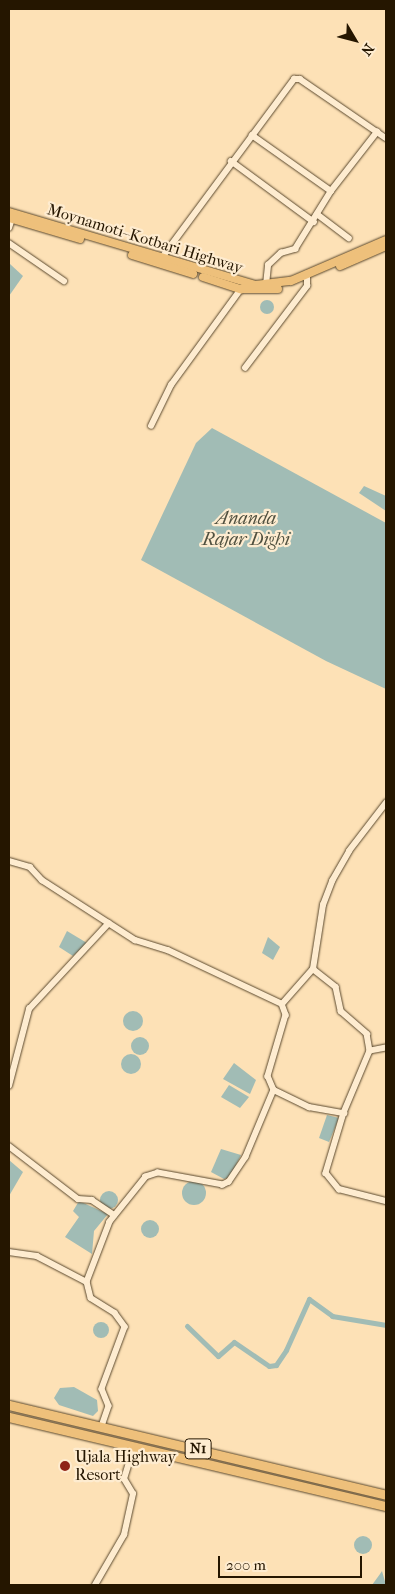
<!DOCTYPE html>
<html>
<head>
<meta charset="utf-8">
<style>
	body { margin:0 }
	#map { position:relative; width:395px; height:1594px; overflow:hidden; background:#fde1b6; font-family:"IM FELL French Canon",serif }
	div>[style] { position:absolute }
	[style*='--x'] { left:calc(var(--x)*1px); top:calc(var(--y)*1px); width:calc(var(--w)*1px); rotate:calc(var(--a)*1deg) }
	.water>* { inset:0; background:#a1bcb5 }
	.round { border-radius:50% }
	.canal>* { height:5px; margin:-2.5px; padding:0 2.5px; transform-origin:2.5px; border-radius:2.5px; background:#a1bcb5 }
	.roads { filter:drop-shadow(0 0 1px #5b492e) drop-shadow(0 0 1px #5b492e) }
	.minor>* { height:5.5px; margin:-2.75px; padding:0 2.75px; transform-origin:2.75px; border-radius:2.75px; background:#feecd0 }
	.major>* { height:8px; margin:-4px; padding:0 4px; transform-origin:4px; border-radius:4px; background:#eec07b }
	.highway>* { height:9px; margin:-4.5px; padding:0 4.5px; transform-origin:4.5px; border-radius:4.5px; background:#eec07b }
	.dots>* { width:14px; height:14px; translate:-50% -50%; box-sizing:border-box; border:2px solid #feecd0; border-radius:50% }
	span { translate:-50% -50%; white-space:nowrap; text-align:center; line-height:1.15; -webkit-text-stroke:4.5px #feecd0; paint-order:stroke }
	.shield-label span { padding:1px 4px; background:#feecd0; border:1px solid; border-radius:4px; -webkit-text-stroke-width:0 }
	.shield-label { font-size:15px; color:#251600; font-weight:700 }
	.street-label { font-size:16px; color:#251600 }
	.poi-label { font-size:16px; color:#251600 }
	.left { translate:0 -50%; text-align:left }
	.water-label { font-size:18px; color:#50503f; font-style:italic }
	.frame { position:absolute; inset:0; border:10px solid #251600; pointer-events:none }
	.north { position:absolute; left:330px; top:15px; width:50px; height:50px; -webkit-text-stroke:4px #feecd0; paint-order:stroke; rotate:127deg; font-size:14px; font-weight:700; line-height:20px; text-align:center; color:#251600 }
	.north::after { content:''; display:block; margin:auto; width:18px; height:22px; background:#251600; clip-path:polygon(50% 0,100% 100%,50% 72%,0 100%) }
	.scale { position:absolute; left:218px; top:1556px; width:144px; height:22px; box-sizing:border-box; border:2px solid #251600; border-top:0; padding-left:6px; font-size:15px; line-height:18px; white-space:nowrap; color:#251600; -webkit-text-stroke:4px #feecd0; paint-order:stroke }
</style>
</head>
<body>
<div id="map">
	<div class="water">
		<div style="clip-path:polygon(10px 264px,23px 276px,9px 296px,9px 266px)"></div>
		<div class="round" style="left:260px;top:300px;width:14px;height:14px"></div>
		<div style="clip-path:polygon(212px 428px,386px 523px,386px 689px,326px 661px,141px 560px,196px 443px)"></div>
		<div style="clip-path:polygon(364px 486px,386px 496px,386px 511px,359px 493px)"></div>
		<div style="clip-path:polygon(67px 931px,87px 943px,73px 956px,59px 947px)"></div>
		<div style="clip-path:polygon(268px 937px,280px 947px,273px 960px,262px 953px)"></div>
		<div class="round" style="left:123px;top:1011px;width:20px;height:20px"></div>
		<div class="round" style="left:131px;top:1037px;width:18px;height:18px"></div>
		<div class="round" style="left:121px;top:1054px;width:20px;height:20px"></div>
		<div style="clip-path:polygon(234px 1063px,256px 1080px,250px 1094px,223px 1079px)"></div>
		<div style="clip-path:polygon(229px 1085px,249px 1097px,240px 1108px,221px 1097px)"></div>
		<div style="clip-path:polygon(327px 1115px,339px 1118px,329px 1142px,319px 1138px)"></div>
		<div style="clip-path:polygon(221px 1149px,241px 1155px,230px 1177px,224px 1179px,211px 1172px)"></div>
		<div style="clip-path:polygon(9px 1160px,23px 1172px,9px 1196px)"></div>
		<div class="round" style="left:182px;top:1181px;width:24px;height:24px"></div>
		<div class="round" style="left:100px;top:1191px;width:18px;height:18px"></div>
		<div style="clip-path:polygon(79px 1201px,108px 1214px,94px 1231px,92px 1254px,65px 1237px,79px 1217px,73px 1211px)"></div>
		<div class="round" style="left:141px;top:1220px;width:18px;height:18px"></div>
		<div class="round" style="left:93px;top:1322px;width:16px;height:16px"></div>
		<div style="clip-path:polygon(74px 1387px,97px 1400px,98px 1411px,93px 1416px,59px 1405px,54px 1398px,60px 1388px)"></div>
		<div class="round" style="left:354px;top:1536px;width:18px;height:18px"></div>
		<div style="clip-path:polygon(382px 1571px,386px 1585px,372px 1585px,380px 1574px)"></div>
	</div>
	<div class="canal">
		<div style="--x:187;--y:1326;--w:43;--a:44.1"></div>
		<div style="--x:218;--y:1356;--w:21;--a:-41"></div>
		<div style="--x:234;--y:1342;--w:42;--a:34.4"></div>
		<div style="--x:269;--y:1366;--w:7;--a:-8"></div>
		<div style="--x:276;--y:1365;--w:18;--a:-56"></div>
		<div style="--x:286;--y:1350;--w:56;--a:-65.7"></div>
		<div style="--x:309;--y:1299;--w:29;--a:36"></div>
		<div style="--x:332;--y:1316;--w:55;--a:9.5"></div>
	</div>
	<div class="roads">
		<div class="minor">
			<div style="--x:252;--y:135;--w:97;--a:35.3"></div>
			<div style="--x:231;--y:161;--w:103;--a:36.3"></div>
			<div style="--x:317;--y:214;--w:40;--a:37"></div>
			<div style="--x:9;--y:228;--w:9;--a:-72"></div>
			<div style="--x:9;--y:243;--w:67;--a:34.6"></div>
			<div style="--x:161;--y:259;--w:224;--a:-53.5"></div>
			<div style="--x:294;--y:79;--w:6;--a:0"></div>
			<div style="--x:300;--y:79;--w:104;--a:34.5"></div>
			<div style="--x:266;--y:285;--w:20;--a:-84"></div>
			<div style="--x:268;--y:265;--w:18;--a:-43"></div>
			<div style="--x:281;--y:253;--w:15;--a:-16"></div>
			<div style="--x:295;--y:249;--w:68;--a:-58.2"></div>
			<div style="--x:331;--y:191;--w:75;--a:-52.1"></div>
			<div style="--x:245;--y:368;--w:103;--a:-52.9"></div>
			<div style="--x:307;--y:286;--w:12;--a:-90"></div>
			<div style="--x:151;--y:426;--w:46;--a:-64"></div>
			<div style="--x:171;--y:385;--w:119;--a:-53.9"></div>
			<div style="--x:9;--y:861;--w:22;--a:16"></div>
			<div style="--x:30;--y:867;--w:18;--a:47"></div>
			<div style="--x:42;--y:880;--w:111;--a:32.8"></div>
			<div style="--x:135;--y:940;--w:34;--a:17"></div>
			<div style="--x:168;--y:950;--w:126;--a:25.3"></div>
			<div style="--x:282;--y:1004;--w:12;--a:70"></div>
			<div style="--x:286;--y:1015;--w:64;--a:106.4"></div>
			<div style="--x:268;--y:1076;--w:15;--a:67"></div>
			<div style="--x:274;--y:1090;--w:73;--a:112.7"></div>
			<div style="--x:246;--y:1157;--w:30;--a:124"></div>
			<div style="--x:229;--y:1182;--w:7;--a:153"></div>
			<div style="--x:223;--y:1185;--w:66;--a:-169.5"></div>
			<div style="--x:158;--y:1173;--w:13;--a:162"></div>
			<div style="--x:146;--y:1177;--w:58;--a:128.7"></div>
			<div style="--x:110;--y:1222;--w:64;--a:111"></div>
			<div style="--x:87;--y:1282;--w:16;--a:76"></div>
			<div style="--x:91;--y:1298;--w:28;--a:32"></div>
			<div style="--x:115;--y:1313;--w:17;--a:54"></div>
			<div style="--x:125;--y:1327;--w:66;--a:110.4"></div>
			<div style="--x:102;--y:1389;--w:18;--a:68"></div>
			<div style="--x:109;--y:1406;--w:21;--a:109"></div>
			<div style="--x:313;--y:969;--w:29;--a:38"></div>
			<div style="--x:336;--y:987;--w:25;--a:78"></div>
			<div style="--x:341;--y:1011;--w:35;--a:41"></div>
			<div style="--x:367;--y:1034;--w:17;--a:80"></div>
			<div style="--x:282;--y:1004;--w:47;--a:-48.5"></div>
			<div style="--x:313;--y:969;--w:65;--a:-81.1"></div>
			<div style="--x:323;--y:905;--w:26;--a:-69"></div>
			<div style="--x:332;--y:881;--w:34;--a:-60"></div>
			<div style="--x:349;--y:851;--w:61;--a:-52.4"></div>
			<div style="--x:386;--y:1048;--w:16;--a:169"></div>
			<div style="--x:370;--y:1051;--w:67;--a:112.8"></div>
			<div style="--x:344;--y:1113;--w:63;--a:106.7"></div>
			<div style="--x:326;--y:1173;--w:21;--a:51"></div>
			<div style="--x:339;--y:1189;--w:49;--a:14.3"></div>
			<div style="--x:9;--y:1086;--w:80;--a:-75.4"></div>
			<div style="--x:29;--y:1009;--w:117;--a:-47.1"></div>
			<div style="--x:274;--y:1090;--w:39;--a:26"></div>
			<div style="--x:309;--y:1107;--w:36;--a:10"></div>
			<div style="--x:9;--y:1146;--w:87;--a:37.5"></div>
			<div style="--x:78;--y:1199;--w:14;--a:4"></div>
			<div style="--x:92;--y:1200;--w:27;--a:34"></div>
			<div style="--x:9;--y:1252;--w:28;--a:8"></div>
			<div style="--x:37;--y:1256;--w:56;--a:27.5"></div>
			<div style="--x:95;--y:1585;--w:58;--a:-59.9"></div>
			<div style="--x:124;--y:1535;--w:42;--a:-77.6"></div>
			<div style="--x:133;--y:1494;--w:17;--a:-121"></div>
			<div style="--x:124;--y:1479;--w:34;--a:-73"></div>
		</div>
		<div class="major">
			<div style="--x:9;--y:212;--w:258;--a:16.5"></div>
			<div style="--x:256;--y:285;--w:35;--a:-7"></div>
			<div style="--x:291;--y:281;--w:103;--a:-23.3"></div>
			<div style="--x:9;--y:218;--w:74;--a:16.5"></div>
			<div style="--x:132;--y:255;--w:64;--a:17.3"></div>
			<div style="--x:340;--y:266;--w:50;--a:-23.5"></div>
			<div style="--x:203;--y:277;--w:40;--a:18"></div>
			<div style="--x:241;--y:289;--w:37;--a:0"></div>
		</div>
		<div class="highway">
			<div style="--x:9;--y:1405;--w:388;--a:13.4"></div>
			<div style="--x:9;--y:1417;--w:387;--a:13.3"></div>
		</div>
	</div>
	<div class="dots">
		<div style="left:65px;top:1466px;background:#8f2418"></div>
	</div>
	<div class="shield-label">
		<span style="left:198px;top:1449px">N1</span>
	</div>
	<div class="street-label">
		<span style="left:145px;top:239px;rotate:17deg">Moynamoti–Kotbari Highway</span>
	</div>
	<div class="poi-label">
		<span class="left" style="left:75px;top:1466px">Ujala Highway<br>Resort</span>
	</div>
	<div class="water-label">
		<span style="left:246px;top:530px">Ananda<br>Rajar Dighi</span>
	</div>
	<div class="frame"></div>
	<div class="north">N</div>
	<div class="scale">200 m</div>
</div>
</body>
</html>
